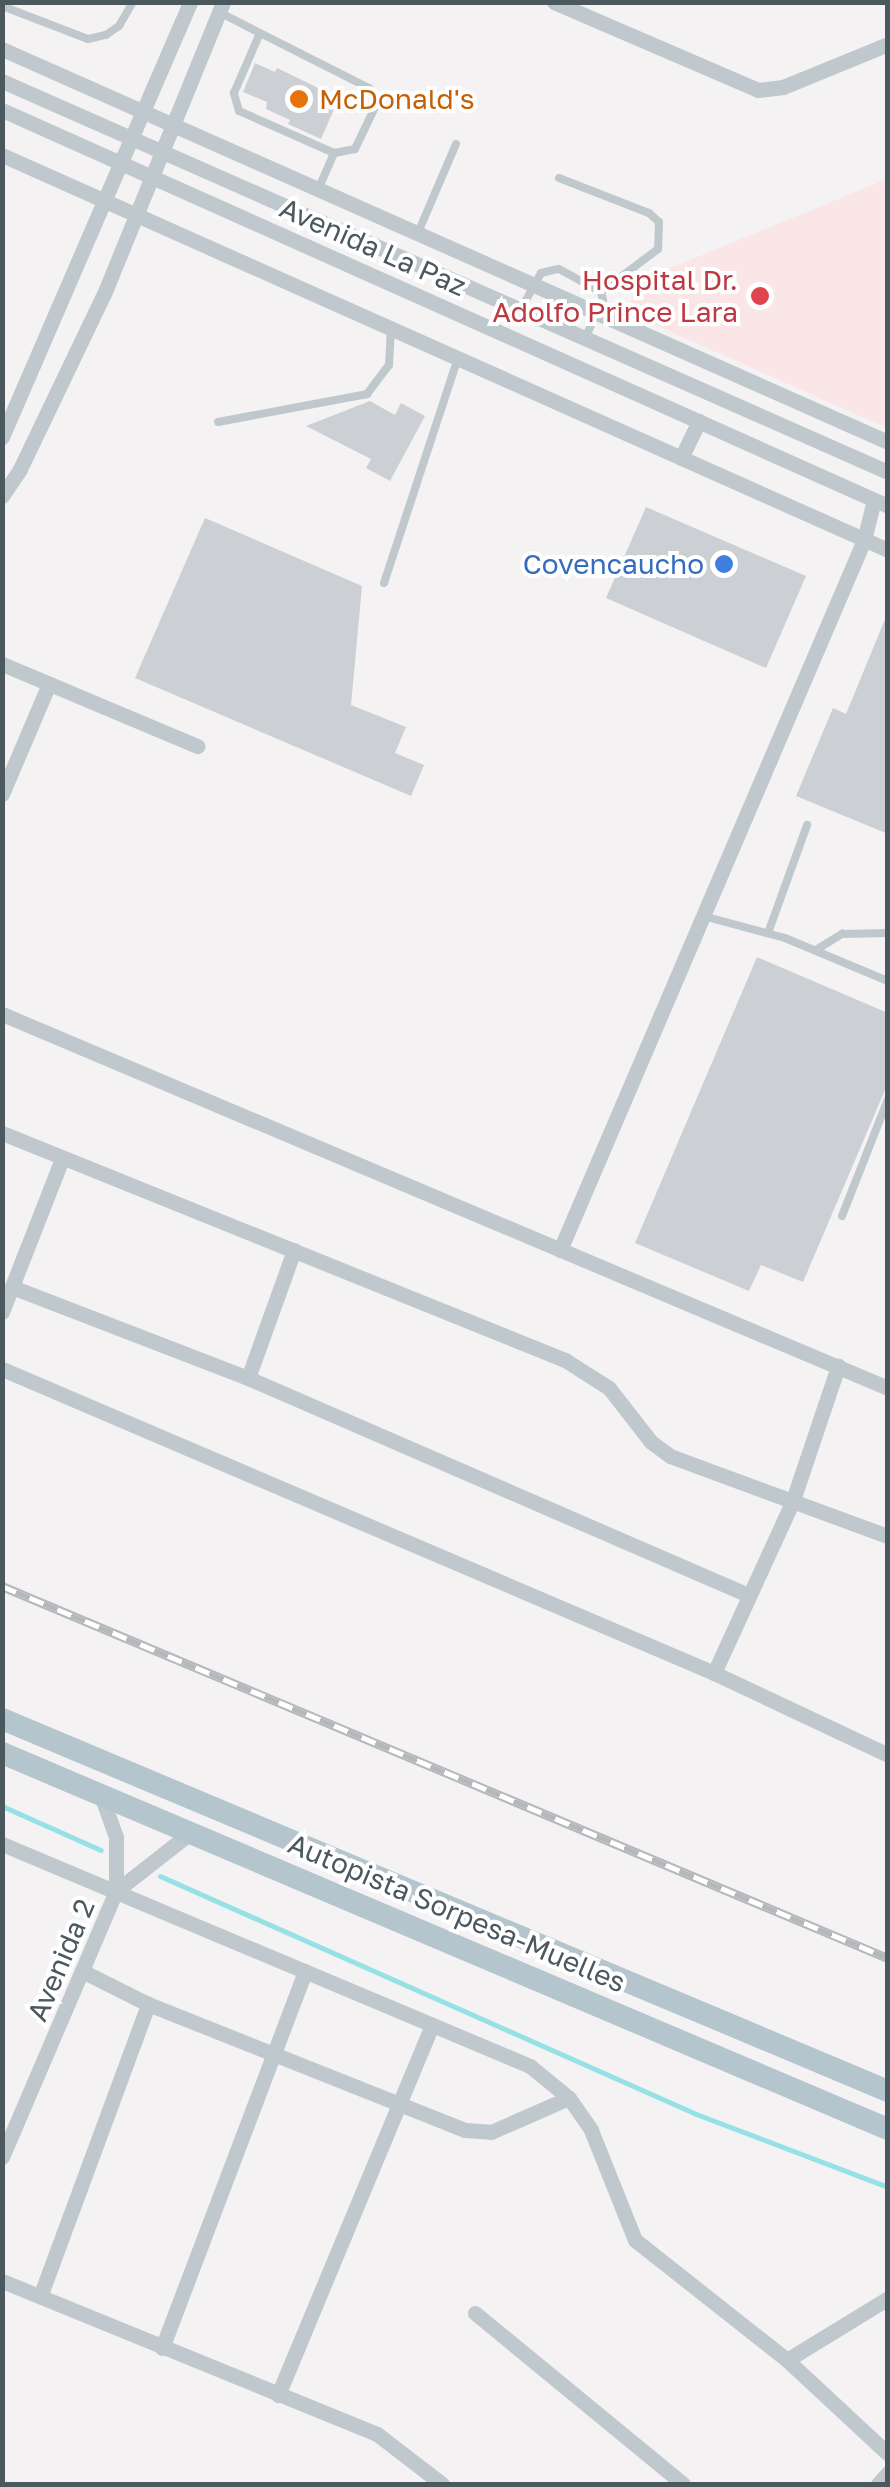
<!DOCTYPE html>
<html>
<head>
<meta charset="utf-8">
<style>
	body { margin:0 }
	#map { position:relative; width:890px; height:2487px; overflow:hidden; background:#f4f2f2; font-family:"Golos Text",sans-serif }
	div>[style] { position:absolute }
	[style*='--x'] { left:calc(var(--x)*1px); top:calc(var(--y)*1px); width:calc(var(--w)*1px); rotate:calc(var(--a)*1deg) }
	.medical>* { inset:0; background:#fae6e7 }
	.stream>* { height:5px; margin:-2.5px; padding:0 2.5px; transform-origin:2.5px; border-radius:2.5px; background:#96e1e6 }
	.building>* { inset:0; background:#ccd0d4 }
	.lane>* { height:8px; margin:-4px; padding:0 4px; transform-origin:4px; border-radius:4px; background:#bfc8cd }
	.street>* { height:15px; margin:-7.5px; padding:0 7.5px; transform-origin:7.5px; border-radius:7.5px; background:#bfc8cd }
	.primary>* { height:22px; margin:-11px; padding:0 11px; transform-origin:11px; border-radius:11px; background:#b4c5ce }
	.rail>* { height:9px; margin-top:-4.5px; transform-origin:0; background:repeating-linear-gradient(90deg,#fff 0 15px,#b4b8bb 0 30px); box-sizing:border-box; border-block:2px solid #b4b8bb }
	.dots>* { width:28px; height:28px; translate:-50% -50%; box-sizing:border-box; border:5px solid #fff; border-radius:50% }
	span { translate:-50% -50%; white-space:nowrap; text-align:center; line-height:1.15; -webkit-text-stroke:8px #fff; paint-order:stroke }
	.food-label { font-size:28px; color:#c56008 }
	.left { translate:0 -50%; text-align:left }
	.street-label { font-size:28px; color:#4b585e }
	.health-label { font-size:28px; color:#be3a42 }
	.right { translate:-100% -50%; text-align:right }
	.shop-label { font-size:28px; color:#366cbe }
	.frame { position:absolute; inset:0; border:5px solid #4b585e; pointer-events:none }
</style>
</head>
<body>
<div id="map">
	<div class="medical">
		<div style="clip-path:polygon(887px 179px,887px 428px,626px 312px,639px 281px)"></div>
	</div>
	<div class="stream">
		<div style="--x:2;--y:1806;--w:108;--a:24"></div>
		<div style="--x:160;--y:1876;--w:586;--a:23.94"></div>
		<div style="--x:696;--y:2114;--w:205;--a:20.8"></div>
	</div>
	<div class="building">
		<div style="clip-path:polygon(255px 63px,275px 72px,277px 68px,339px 98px,321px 139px,288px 124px,290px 120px,266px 109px,267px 102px,243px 92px)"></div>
		<div style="clip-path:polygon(370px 401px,395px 415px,401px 403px,425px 416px,390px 481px,366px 468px,371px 459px,306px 426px)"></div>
		<div style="clip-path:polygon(646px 507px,806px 576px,766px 668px,606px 598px)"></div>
		<div style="clip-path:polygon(205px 518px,362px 586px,351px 705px,406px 727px,395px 753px,424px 765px,411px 796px,135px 678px)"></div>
		<div style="clip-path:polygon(888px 612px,888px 834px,796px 796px,833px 708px,846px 714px)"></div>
		<div style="clip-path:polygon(757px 957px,888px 1013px,888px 1083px,803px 1282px,761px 1265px,749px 1291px,635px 1243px)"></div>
	</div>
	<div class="lane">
		<div style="--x:2;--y:6;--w:92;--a:21"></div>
		<div style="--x:88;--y:39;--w:18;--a:-13"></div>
		<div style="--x:106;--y:35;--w:16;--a:-35"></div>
		<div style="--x:119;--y:26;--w:28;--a:-60"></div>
		<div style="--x:219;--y:12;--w:46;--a:27.1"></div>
		<div style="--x:260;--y:33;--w:122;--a:26.8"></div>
		<div style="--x:369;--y:88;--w:17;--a:62"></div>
		<div style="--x:377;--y:103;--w:51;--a:115.6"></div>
		<div style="--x:355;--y:149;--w:21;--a:169"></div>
		<div style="--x:334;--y:153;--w:104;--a:-156.1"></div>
		<div style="--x:239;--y:111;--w:19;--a:-106"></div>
		<div style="--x:234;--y:93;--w:65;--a:-66.6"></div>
		<div style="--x:559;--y:178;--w:97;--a:21.3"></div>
		<div style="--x:649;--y:213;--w:13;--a:42"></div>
		<div style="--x:659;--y:222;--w:27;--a:92"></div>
		<div style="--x:658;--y:249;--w:71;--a:143"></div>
		<div style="--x:318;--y:190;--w:40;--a:-66.6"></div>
		<div style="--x:417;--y:235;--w:99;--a:-66.8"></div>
		<div style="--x:520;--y:311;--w:43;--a:-61.1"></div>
		<div style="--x:541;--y:273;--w:18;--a:-13"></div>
		<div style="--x:559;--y:269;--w:48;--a:28.7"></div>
		<div style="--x:601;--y:292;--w:8;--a:76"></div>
		<div style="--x:603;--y:300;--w:42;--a:115.3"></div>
		<div style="--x:218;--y:422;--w:152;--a:-10.6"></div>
		<div style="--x:367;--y:394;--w:36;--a:-53"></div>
		<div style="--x:389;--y:365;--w:37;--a:-87"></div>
		<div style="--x:384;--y:583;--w:237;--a:-71.8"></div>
		<div style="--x:703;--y:916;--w:85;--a:15"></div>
		<div style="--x:785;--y:938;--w:112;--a:22.7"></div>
		<div style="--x:768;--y:933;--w:115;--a:-70.1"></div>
		<div style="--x:816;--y:950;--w:31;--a:-32"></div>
		<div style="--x:842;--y:934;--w:46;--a:-1.2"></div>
		<div style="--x:842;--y:1216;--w:126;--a:-68.5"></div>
	</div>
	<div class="street">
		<div style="--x:554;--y:2;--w:222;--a:23.3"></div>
		<div style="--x:758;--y:90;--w:25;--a:-7"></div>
		<div style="--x:783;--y:87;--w:113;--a:-22.3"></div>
		<div style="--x:2;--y:49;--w:969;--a:23.92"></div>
		<div style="--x:2;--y:81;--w:968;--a:23.81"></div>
		<div style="--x:2;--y:110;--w:970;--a:24.08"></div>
		<div style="--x:2;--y:155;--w:970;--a:24.03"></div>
		<div style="--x:2;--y:437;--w:474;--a:-66.6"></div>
		<div style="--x:681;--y:458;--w:41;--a:-64.1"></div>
		<div style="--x:2;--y:496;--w:32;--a:-56"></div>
		<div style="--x:20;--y:469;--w:194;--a:-64.4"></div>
		<div style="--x:104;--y:294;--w:315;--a:-67.8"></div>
		<div style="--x:2;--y:664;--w:212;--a:22.8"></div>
		<div style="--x:2;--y:794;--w:120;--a:-66.9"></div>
		<div style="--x:2;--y:1014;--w:962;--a:22.89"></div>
		<div style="--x:2;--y:1133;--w:607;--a:21.96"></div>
		<div style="--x:565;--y:1360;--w:52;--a:32.5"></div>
		<div style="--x:609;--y:1388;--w:68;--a:52.1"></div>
		<div style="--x:651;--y:1442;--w:24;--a:36"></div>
		<div style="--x:670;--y:1456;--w:232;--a:20.2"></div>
		<div style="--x:560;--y:1250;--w:772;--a:-66.82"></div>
		<div style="--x:864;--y:540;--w:41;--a:-76"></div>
		<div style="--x:12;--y:1287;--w:253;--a:21.1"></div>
		<div style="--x:248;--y:1378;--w:545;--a:23.46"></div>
		<div style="--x:2;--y:1312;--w:164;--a:-68.6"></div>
		<div style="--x:2;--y:1369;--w:774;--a:23.12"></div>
		<div style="--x:714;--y:1673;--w:192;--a:25.2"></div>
		<div style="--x:248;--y:1378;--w:136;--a:-70.2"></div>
		<div style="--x:714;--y:1673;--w:187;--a:-65.4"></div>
		<div style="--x:792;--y:1503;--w:145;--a:-71.4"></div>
		<div style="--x:2;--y:1844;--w:573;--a:22.8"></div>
		<div style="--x:530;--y:2066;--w:50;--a:39.4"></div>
		<div style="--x:569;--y:2098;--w:39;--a:55"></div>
		<div style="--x:591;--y:2130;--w:118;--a:68.2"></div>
		<div style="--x:635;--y:2240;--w:194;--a:38.3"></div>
		<div style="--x:787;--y:2360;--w:138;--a:42.9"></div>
		<div style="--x:116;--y:1891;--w:94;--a:-38.1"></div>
		<div style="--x:84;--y:1972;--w:72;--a:26.6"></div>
		<div style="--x:148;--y:2004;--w:341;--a:21.7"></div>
		<div style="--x:465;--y:2130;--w:26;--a:4"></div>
		<div style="--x:491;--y:2132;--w:85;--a:-23.6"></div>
		<div style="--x:2;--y:2157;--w:289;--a:-66.8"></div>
		<div style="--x:116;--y:1891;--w:54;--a:-90"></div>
		<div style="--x:116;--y:1837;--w:45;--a:-109.7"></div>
		<div style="--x:2;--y:2281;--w:405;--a:22.2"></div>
		<div style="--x:377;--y:2434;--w:82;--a:37.6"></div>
		<div style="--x:41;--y:2294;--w:309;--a:-69.7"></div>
		<div style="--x:475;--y:2313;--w:269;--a:39.4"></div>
		<div style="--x:162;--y:2348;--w:403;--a:-69.2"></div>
		<div style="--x:787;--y:2360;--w:119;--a:-31.5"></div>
		<div style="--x:278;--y:2395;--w:401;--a:-67.4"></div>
		<div style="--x:878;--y:2484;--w:15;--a:-48"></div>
	</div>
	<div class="primary">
		<div style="--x:2;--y:1719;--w:961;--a:22.78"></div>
		<div style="--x:2;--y:1753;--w:962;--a:23"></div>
	</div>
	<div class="rail">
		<div style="--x:2;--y:1586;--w:961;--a:22.78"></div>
	</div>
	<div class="dots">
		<div style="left:299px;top:99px;background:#e8710a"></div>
		<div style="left:760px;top:296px;background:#e0444e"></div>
		<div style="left:724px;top:564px;background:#3f7fe0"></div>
	</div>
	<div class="food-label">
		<span class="left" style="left:319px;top:99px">McDonald's</span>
	</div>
	<div class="street-label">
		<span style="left:373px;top:247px;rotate:24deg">Avenida La Paz</span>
		<span style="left:457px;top:1913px;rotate:23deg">Autopista Sorpesa-Muelles</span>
		<span style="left:61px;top:1960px;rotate:-67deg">Avenida 2</span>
	</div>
	<div class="health-label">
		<span class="right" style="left:738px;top:296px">Hospital Dr.<br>Adolfo Prince Lara</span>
	</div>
	<div class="shop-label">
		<span class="right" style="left:704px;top:564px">Covencaucho</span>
	</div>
	<div class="frame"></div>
</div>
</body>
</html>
